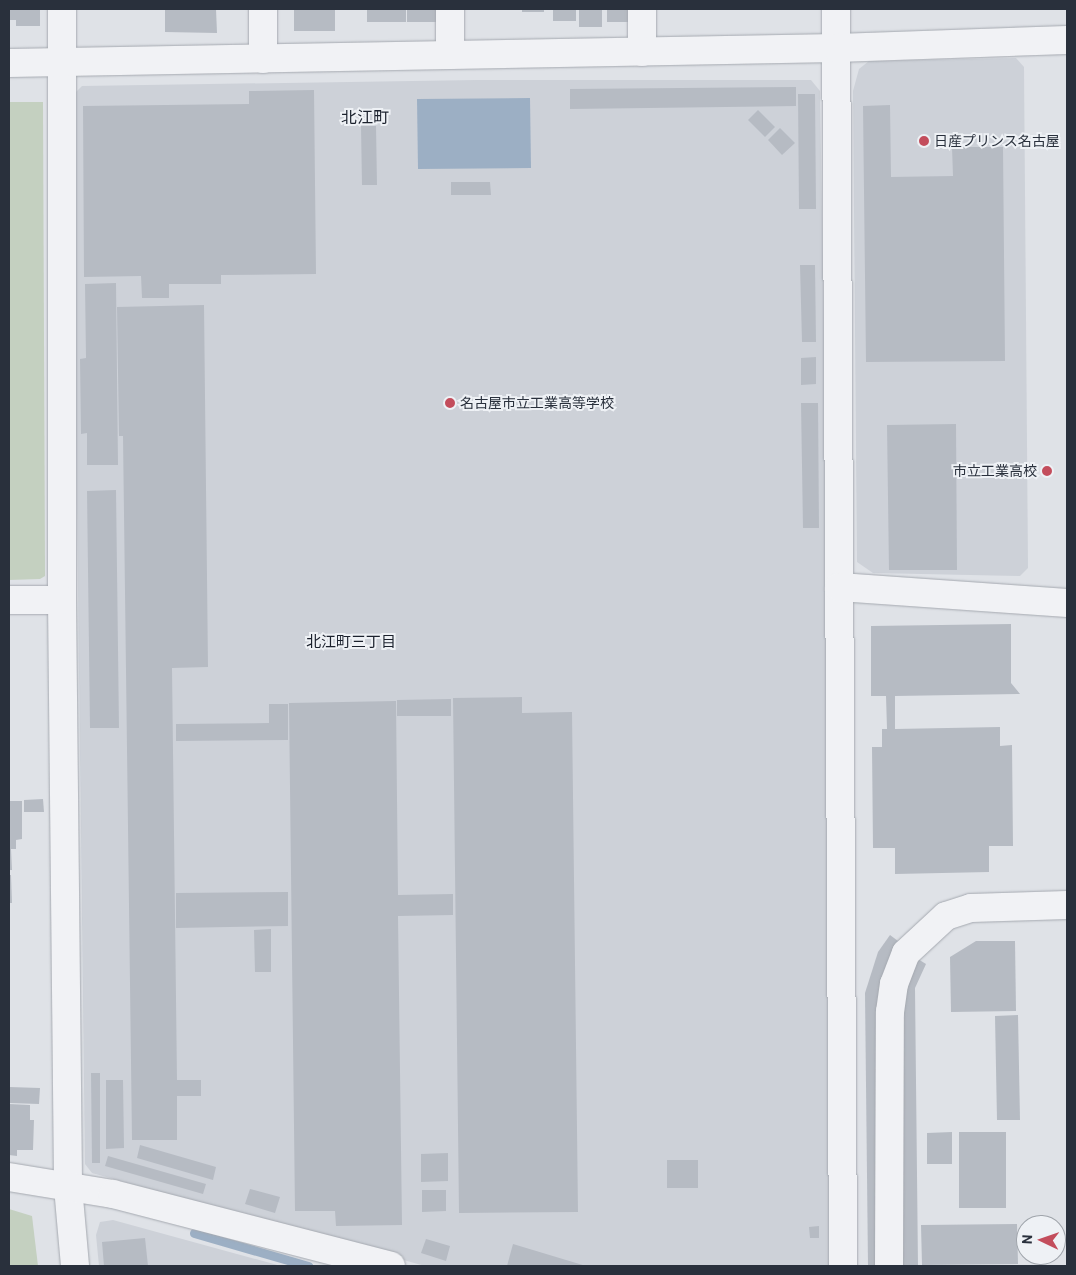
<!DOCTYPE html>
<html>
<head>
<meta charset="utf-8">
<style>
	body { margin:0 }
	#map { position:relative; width:1076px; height:1275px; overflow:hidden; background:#dfe2e7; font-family:Barlow,"Noto Sans JP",sans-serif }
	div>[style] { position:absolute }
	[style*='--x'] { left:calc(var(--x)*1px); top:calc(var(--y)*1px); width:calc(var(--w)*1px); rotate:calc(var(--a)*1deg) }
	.built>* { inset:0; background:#cdd1d8 }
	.green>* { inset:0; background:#c4d0c0 }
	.water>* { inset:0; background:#9cafc4 }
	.stream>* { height:9px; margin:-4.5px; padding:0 4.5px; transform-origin:4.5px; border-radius:4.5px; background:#9cafc4 }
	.building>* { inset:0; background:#b6bbc3 }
	.roads { filter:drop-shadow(0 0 1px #a5a9b0) drop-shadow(0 0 1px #a5a9b0) }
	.minor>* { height:28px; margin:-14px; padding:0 14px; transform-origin:14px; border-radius:14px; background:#f1f2f5 }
	.dots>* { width:14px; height:14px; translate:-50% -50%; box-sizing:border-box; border:2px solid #eef1f5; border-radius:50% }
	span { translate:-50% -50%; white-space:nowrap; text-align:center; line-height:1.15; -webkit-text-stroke:4px #eef1f5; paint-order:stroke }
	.poi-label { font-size:14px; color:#29303c }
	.left { translate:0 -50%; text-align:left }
	.right { translate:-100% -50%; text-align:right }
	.neighbourhood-label { font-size:15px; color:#1b212d }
	.quarter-label { font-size:16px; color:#1b212d }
	.frame { position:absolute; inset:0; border:10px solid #29303c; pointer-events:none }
	.north { position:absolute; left:1016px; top:1215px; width:50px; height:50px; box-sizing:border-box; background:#eef1f5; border:1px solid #9fa4ab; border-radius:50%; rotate:273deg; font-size:14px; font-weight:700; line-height:20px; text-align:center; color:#29303c }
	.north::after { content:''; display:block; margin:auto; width:18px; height:22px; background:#c34d5c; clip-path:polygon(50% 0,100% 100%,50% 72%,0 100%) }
</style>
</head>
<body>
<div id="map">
	<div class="built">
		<div style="clip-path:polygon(1016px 58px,1024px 67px,1028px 568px,1020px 576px,873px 573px,857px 562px,853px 91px,859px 69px,869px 61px)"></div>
		<div style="clip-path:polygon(476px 80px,811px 80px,820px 91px,830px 710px,830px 1266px,425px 1266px,92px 1173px,85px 1164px,72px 96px,82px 86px)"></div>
		<div style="clip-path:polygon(113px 1220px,281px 1266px,99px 1266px,96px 1235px,100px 1222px)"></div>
	</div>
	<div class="green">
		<div style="clip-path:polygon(9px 102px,43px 102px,45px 576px,40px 579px,9px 580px)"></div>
		<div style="clip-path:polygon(9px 1209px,32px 1216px,38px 1266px,9px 1266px)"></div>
	</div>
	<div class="water">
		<div style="clip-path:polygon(530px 98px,531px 168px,418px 169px,417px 99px)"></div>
	</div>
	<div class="stream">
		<div style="--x:194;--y:1233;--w:119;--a:16.1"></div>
	</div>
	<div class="building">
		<div style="clip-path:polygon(9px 9px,40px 9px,40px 26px,16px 26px,16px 20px,9px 20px)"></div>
		<div style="clip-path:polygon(165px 9px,216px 9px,217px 33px,165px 32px)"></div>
		<div style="clip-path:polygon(294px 9px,335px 9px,335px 31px,294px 31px)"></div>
		<div style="clip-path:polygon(367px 9px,406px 9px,406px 22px,367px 22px)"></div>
		<div style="clip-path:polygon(407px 9px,436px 9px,436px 22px,407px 22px)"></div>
		<div style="clip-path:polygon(522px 9px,544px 9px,544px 12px,522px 12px)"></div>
		<div style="clip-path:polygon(553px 9px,576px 9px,576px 21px,553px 21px)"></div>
		<div style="clip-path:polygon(579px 9px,602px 9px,602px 27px,579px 27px)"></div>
		<div style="clip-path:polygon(607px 9px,630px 9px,630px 22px,607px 22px)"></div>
		<div style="clip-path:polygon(796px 87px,796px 106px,570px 109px,570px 89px)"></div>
		<div style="clip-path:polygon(314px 90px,316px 274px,221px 275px,221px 284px,169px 284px,169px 298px,142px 298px,141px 276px,84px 277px,83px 106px,249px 104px,249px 91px)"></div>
		<div style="clip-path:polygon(798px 94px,815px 94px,816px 209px,799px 209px)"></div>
		<div style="clip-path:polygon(890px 105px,891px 177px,953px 176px,952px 147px,1003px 147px,1005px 361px,866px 362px,863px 106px)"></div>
		<div style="clip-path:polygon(758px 110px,775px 127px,765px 137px,748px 120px)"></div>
		<div style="clip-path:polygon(361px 126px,376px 126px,377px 185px,362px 185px)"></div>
		<div style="clip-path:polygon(780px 128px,795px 143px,782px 155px,768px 140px)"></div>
		<div style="clip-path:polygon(451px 182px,490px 182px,491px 195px,451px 195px)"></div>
		<div style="clip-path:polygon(800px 265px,815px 265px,816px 342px,802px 342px)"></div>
		<div style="clip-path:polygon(116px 283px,118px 465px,87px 465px,87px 433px,81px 434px,80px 359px,86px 358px,85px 284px)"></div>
		<div style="clip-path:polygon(204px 305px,208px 667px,172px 668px,177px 1080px,201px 1080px,201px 1096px,177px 1096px,177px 1140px,132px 1140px,123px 436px,119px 436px,117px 307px)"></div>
		<div style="clip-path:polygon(816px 357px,816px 384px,801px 385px,801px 358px)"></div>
		<div style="clip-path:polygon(801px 403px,818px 403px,819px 528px,803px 528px)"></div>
		<div style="clip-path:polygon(956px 424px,957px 570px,889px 570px,887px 425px)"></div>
		<div style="clip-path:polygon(116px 490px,119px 728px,90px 728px,87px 491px)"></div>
		<div style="clip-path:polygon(1011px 624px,1011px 683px,1020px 694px,895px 696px,895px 729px,1000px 727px,1000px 746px,1012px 745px,1013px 846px,989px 846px,989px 872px,895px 874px,895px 848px,873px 848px,872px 747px,882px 747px,882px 729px,887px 729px,886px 696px,871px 696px,871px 626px)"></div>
		<div style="clip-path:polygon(522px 697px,522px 713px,572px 712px,578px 1212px,459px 1213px,453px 698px)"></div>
		<div style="clip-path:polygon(451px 699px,451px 716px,397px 716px,397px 700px)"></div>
		<div style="clip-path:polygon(396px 701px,398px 895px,453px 894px,453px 915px,398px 916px,402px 1225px,336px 1226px,335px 1211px,295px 1211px,289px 703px)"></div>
		<div style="clip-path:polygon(269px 704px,288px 704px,288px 740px,176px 741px,176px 724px,269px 723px)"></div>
		<div style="clip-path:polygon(43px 799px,44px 812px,24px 812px,24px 800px)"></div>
		<div style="clip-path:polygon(9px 801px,22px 801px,22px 839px,16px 840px,16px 849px,11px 849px,12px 870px,9px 870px)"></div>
		<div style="clip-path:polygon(9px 875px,11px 875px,12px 903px,9px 903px)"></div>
		<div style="clip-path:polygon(288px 892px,288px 926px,176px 928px,176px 893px)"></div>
		<div style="clip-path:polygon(271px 929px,271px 972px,255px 972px,254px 930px)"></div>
		<div style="clip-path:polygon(890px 935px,902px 944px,885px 1266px,868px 1266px,865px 993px,878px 952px)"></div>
		<div style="clip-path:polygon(976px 941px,1015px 941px,1016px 1011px,951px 1012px,950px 957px)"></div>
		<div style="clip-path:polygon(913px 956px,926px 964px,915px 988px,918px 1266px,903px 1266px,900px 989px)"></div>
		<div style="clip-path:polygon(1018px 1015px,1020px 1120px,997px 1120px,995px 1016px)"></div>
		<div style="clip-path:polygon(91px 1073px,100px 1073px,100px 1163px,92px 1163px)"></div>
		<div style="clip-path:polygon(106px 1080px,123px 1080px,124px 1148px,106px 1149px)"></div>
		<div style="clip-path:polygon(9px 1087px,40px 1088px,39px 1104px,9px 1103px)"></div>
		<div style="clip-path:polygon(9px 1104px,30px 1105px,30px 1120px,34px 1120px,33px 1150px,17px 1150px,17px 1156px,9px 1155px)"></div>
		<div style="clip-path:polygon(952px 1132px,952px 1164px,927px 1164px,927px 1133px)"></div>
		<div style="clip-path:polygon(959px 1132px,1006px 1132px,1006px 1208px,959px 1208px)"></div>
		<div style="clip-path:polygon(140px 1145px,216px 1167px,213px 1180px,137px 1158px)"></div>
		<div style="clip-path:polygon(448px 1153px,448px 1181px,421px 1182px,421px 1154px)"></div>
		<div style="clip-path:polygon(108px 1156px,206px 1184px,203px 1194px,105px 1166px)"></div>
		<div style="clip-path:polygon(667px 1160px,698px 1160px,698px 1188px,667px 1188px)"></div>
		<div style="clip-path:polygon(250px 1189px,280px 1197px,275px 1213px,245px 1204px)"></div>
		<div style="clip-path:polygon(422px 1190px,446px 1190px,446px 1211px,422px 1212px)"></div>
		<div style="clip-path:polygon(1017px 1224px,1018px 1264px,922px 1265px,921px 1225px)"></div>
		<div style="clip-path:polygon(819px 1226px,819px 1238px,810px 1238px,809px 1227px)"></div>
		<div style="clip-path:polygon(145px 1238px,148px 1266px,104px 1266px,102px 1242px)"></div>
		<div style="clip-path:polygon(426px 1239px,450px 1246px,446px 1261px,421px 1253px)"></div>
		<div style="clip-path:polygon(513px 1244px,586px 1266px,507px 1266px)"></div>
	</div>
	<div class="roads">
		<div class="minor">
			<div style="--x:62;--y:9;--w:591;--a:90"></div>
			<div style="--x:62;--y:600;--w:587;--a:89.41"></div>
			<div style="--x:68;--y:1187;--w:79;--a:84.9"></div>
			<div style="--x:263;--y:9;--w:50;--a:90"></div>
			<div style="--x:450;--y:9;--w:46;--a:90"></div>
			<div style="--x:642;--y:9;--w:43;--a:90"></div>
			<div style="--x:836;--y:9;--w:1257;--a:89.68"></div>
			<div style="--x:9;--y:63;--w:828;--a:-1.04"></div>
			<div style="--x:837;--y:48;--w:230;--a:-2"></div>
			<div style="--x:839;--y:587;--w:229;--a:4"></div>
			<div style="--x:9;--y:600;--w:53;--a:0"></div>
			<div style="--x:9;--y:1177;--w:105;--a:9.3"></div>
			<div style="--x:113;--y:1194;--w:287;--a:14.5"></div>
			<div style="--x:889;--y:1266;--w:254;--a:-89.8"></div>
			<div style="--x:890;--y:1012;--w:28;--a:-82"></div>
			<div style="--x:894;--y:984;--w:33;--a:-69"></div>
			<div style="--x:906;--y:953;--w:54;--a:-42.8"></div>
			<div style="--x:946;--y:916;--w:26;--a:-18"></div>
			<div style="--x:971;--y:908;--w:96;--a:-1.8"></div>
		</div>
	</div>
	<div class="dots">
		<div style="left:924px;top:141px;background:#c34d5c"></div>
		<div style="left:450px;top:403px;background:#c34d5c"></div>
		<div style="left:1047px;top:471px;background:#c34d5c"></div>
	</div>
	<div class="poi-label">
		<span class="left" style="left:934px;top:141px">日産プリンス名古屋</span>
		<span class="left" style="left:460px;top:403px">名古屋市立工業高等学校</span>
		<span class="right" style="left:1037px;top:471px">市立工業高校</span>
	</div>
	<div class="neighbourhood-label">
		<span style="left:351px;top:642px">北江町三丁目</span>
	</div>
	<div class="quarter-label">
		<span style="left:365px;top:117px">北江町</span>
	</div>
	<div class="frame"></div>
	<div class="north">N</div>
</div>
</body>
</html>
